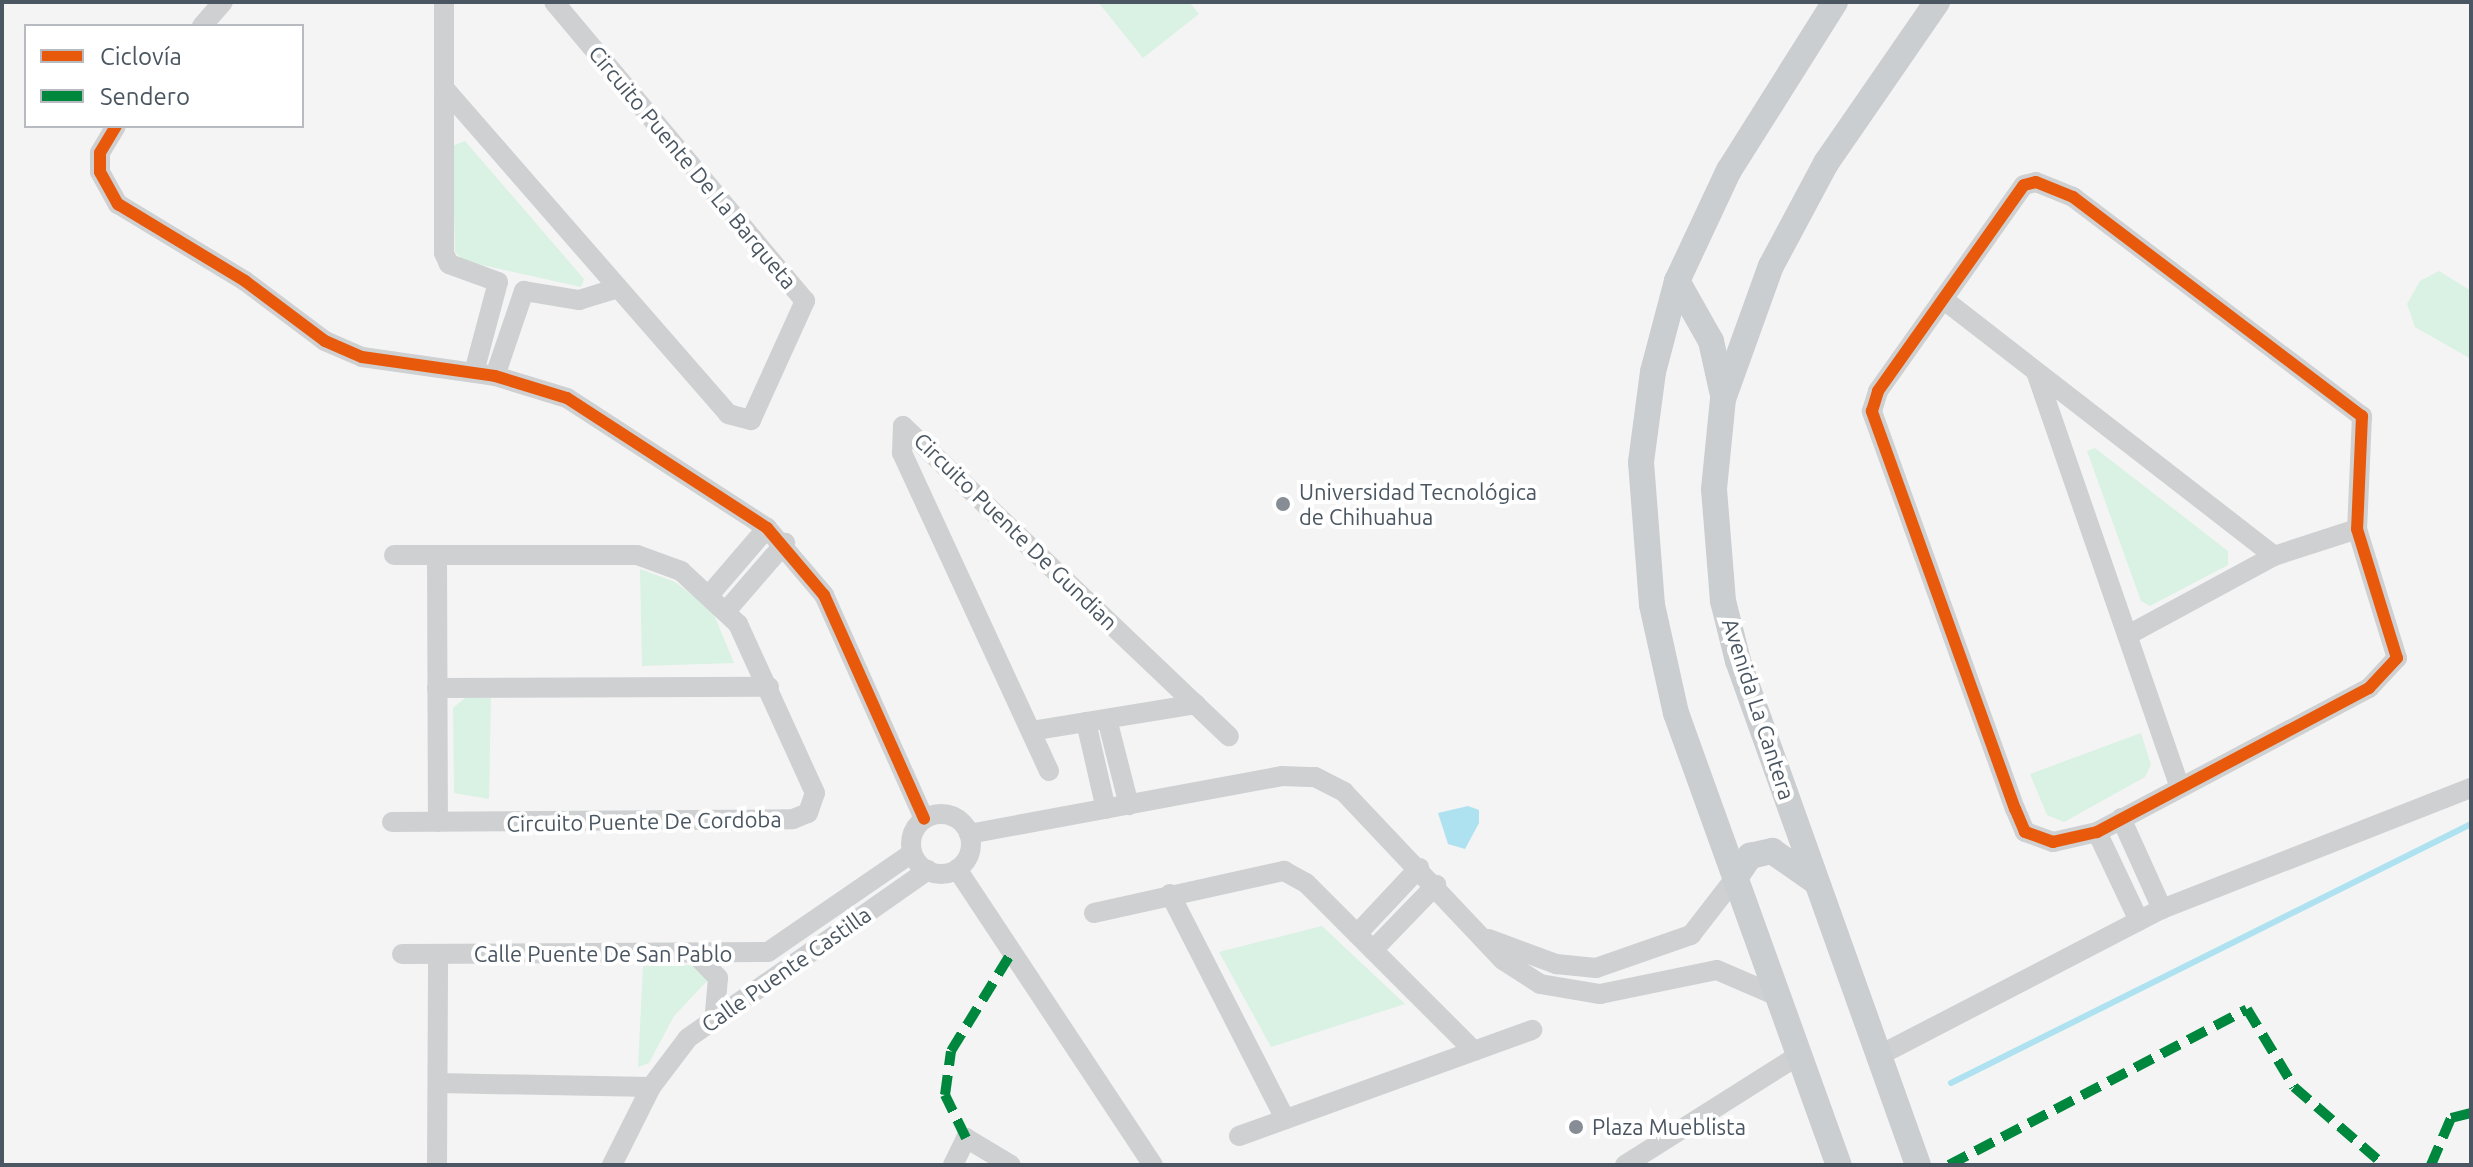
<!DOCTYPE html>
<html>
<head>
<meta charset="utf-8">
<style>
	body { margin:0 }
	#map { position:relative; width:2473px; height:1167px; overflow:hidden; background:#f4f4f4; font-family:Ubuntu,sans-serif }
	div>[style] { position:absolute }
	[style*='--x'] { left:calc(var(--x)*1px); top:calc(var(--y)*1px); width:calc(var(--w)*1px); rotate:calc(var(--a)*1deg) }
	.green>* { inset:0; background:#d9f2e3 }
	.water>* { inset:0; background:#aee2f0 }
	.stream>* { height:6px; margin:-3px; padding:0 3px; transform-origin:3px; border-radius:3px; background:#aee2f0 }
	.minor>* { height:20px; margin:-10px; padding:0 10px; transform-origin:10px; border-radius:10px; background:#ced0d2 }
	.minor>.ring { margin:-10px; padding:0; box-sizing:content-box; background:none; border:20px solid #ced0d2; border-radius:50% }
	.major>* { height:26px; margin:-13px; padding:0 13px; transform-origin:13px; border-radius:13px; background:#caced1 }
	.quiet>* { height:10px; margin-top:-5px; transform-origin:0; background:repeating-linear-gradient(90deg,#00873e 0 20px,transparent 0 30px) }
	.cycleway>* { height:12px; margin:-6px; padding:0 6px; transform-origin:6px; border-radius:6px; background:#e8590c }
	.dots>* { width:22px; height:22px; translate:-50% -50%; box-sizing:border-box; border:4px solid #fff; border-radius:50% }
	span { translate:-50% -50%; white-space:nowrap; text-align:center; line-height:1.15; -webkit-text-stroke:8px #fff; paint-order:stroke }
	.street-label { font-size:22px; color:#4a5661 }
	.poi-label { font-size:22px; color:#4a5661 }
	.left { translate:0 -50%; text-align:left }
	.frame { position:absolute; inset:0; border:4px solid #4a5661; pointer-events:none }
	.legend { position:absolute; left:24px; top:24px; width:280px; height:104px; box-sizing:border-box; background:#fff; border:2px solid #b7bbc0; margin:0; padding:10px 14px; list-style:none; font-size:24px; color:#4a5661 }
	.legend li { display:flex; align-items:center; gap:16px; height:40px }
	.legend b { width:40px; border:2px solid #b7bbc0 }
</style>
</head>
<body>
<div id="map">
	<div class="green">
		<div style="clip-path:polygon(1098px 2px,1189px 2px,1199px 14px,1143px 58px)"></div>
		<div style="clip-path:polygon(465px 141px,584px 279px,581px 287px,464px 261px,455px 252px,452px 146px)"></div>
		<div style="clip-path:polygon(2439px 271px,2471px 291px,2471px 359px,2415px 327px,2407px 304px,2420px 281px)"></div>
		<div style="clip-path:polygon(2095px 448px,2228px 551px,2228px 565px,2150px 606px,2141px 601px,2087px 451px)"></div>
		<div style="clip-path:polygon(640px 569px,675px 582px,712px 610px,734px 663px,642px 666px)"></div>
		<div style="clip-path:polygon(465px 698px,491px 698px,489px 799px,454px 793px,453px 708px)"></div>
		<div style="clip-path:polygon(2141px 733px,2151px 765px,2145px 777px,2064px 822px,2047px 815px,2030px 774px)"></div>
		<div style="clip-path:polygon(1322px 926px,1405px 1004px,1271px 1047px,1219px 952px)"></div>
		<div style="clip-path:polygon(695px 965px,708px 980px,674px 1016px,649px 1063px,638px 1067px,643px 966px)"></div>
	</div>
	<div class="water">
		<div style="clip-path:polygon(1468px 806px,1479px 810px,1479px 823px,1465px 849px,1448px 844px,1438px 813px)"></div>
	</div>
	<div class="stream">
		<div style="--x:1951;--y:1083;--w:581;--a:-26.48"></div>
	</div>
	<div class="minor">
		<div style="--x:444;--y:2;--w:251;--a:90"></div>
		<div style="--x:444;--y:253;--w:12;--a:66"></div>
		<div style="--x:449;--y:264;--w:52;--a:20.2"></div>
		<div style="--x:498;--y:282;--w:93;--a:104.9"></div>
		<div style="--x:202;--y:26;--w:32;--a:-49"></div>
		<div style="--x:444;--y:88;--w:432;--a:48.9"></div>
		<div style="--x:728;--y:414;--w:24;--a:15"></div>
		<div style="--x:751;--y:420;--w:131;--a:-65.6"></div>
		<div style="--x:805;--y:301;--w:390;--a:-130"></div>
		<div style="--x:116;--y:126;--w:31;--a:121"></div>
		<div style="--x:100;--y:153;--w:19;--a:90"></div>
		<div style="--x:100;--y:172;--w:37;--a:61"></div>
		<div style="--x:118;--y:204;--w:149;--a:31.2"></div>
		<div style="--x:245;--y:281;--w:100;--a:36.9"></div>
		<div style="--x:325;--y:341;--w:40;--a:23.4"></div>
		<div style="--x:362;--y:357;--w:134;--a:8.1"></div>
		<div style="--x:495;--y:376;--w:75;--a:17"></div>
		<div style="--x:567;--y:398;--w:239;--a:33"></div>
		<div style="--x:767;--y:528;--w:88;--a:49.6"></div>
		<div style="--x:824;--y:595;--w:245;--a:65.9"></div>
		<div style="--x:2036;--y:182;--w:40;--a:22"></div>
		<div style="--x:2073;--y:197;--w:363;--a:37.2"></div>
		<div style="--x:2362;--y:416;--w:113;--a:92.5"></div>
		<div style="--x:2357;--y:529;--w:135;--a:72.8"></div>
		<div style="--x:2397;--y:658;--w:41;--a:133"></div>
		<div style="--x:2369;--y:688;--w:308;--a:152.1"></div>
		<div style="--x:2097;--y:832;--w:45;--a:167.2"></div>
		<div style="--x:2053;--y:842;--w:30;--a:-160"></div>
		<div style="--x:2025;--y:832;--w:25;--a:-113"></div>
		<div style="--x:2015;--y:809;--w:423;--a:-109.8"></div>
		<div style="--x:1872;--y:411;--w:21;--a:-73"></div>
		<div style="--x:1878;--y:391;--w:252;--a:-54.7"></div>
		<div style="--x:2024;--y:185;--w:12;--a:-14"></div>
		<div style="--x:1943;--y:299;--w:419;--a:37.8"></div>
		<div style="--x:2274;--y:556;--w:87;--a:-18"></div>
		<div style="--x:2036;--y:372;--w:436;--a:70.9"></div>
		<div style="--x:495;--y:376;--w:90;--a:-71.2"></div>
		<div style="--x:524;--y:291;--w:56;--a:9.3"></div>
		<div style="--x:579;--y:300;--w:37;--a:-17"></div>
		<div style="--x:437;--y:556;--w:266;--a:89.8"></div>
		<div style="--x:711;--y:593;--w:86;--a:-49.3"></div>
		<div style="--x:727;--y:610;--w:89;--a:-49.1"></div>
		<div style="--x:2128;--y:635;--w:166;--a:-28.4"></div>
		<div style="--x:437;--y:688;--w:332;--a:-0.2"></div>
		<div style="--x:1107;--y:719;--w:89;--a:75.7"></div>
		<div style="--x:1086;--y:722;--w:89;--a:77.1"></div>
		<div style="--x:1031;--y:731;--w:167;--a:-9.3"></div>
		<div style="--x:1049;--y:771;--w:350;--a:-114.8"></div>
		<div style="--x:902;--y:453;--w:27;--a:-88"></div>
		<div style="--x:903;--y:426;--w:450;--a:43.6"></div>
		<div class="ring" style="left:911px;top:814px;width:40px;height:40px"></div>
		<div style="--x:2121;--y:818;--w:100;--a:65.7"></div>
		<div style="--x:392;--y:822;--w:401;--a:-0.4"></div>
		<div style="--x:793;--y:819;--w:16;--a:-22"></div>
		<div style="--x:808;--y:813;--w:21;--a:-71"></div>
		<div style="--x:815;--y:793;--w:186;--a:-114.5"></div>
		<div style="--x:738;--y:624;--w:78;--a:-137.1"></div>
		<div style="--x:681;--y:571;--w:47;--a:-160"></div>
		<div style="--x:637;--y:555;--w:243;--a:180"></div>
		<div style="--x:2097;--y:832;--w:98;--a:64.7"></div>
		<div style="--x:969;--y:834;--w:318;--a:-10.5"></div>
		<div style="--x:1282;--y:776;--w:33;--a:2"></div>
		<div style="--x:1315;--y:777;--w:33;--a:27"></div>
		<div style="--x:1344;--y:792;--w:231;--a:46.6"></div>
		<div style="--x:1503;--y:960;--w:44;--a:33"></div>
		<div style="--x:1540;--y:984;--w:61;--a:9.5"></div>
		<div style="--x:1600;--y:994;--w:119;--a:-11.6"></div>
		<div style="--x:1717;--y:970;--w:65;--a:23.4"></div>
		<div style="--x:957;--y:869;--w:355;--a:56.5"></div>
		<div style="--x:1170;--y:894;--w:253;--a:62.9"></div>
		<div style="--x:1094;--y:913;--w:195;--a:-12.5"></div>
		<div style="--x:1284;--y:871;--w:25;--a:29"></div>
		<div style="--x:1306;--y:883;--w:238;--a:45"></div>
		<div style="--x:1357;--y:934;--w:91;--a:-46.8"></div>
		<div style="--x:1489;--y:939;--w:72;--a:20.5"></div>
		<div style="--x:1556;--y:964;--w:40;--a:5.7"></div>
		<div style="--x:1596;--y:968;--w:101;--a:-19.2"></div>
		<div style="--x:1691;--y:935;--w:72;--a:-52.3"></div>
		<div style="--x:1373;--y:950;--w:91;--a:-45.9"></div>
		<div style="--x:402;--y:954;--w:366;--a:-0.3"></div>
		<div style="--x:768;--y:952;--w:175;--a:-34.5"></div>
		<div style="--x:696;--y:955;--w:32;--a:46"></div>
		<div style="--x:718;--y:978;--w:36;--a:95"></div>
		<div style="--x:1880;--y:1055;--w:318;--a:-27.4"></div>
		<div style="--x:2162;--y:909;--w:332;--a:-21.4"></div>
		<div style="--x:438;--y:1083;--w:213;--a:1.1"></div>
		<div style="--x:1239;--y:1136;--w:312;--a:-19.9"></div>
		<div style="--x:437;--y:1165;--w:211;--a:-89.7"></div>
		<div style="--x:612;--y:1165;--w:87;--a:-63.4"></div>
		<div style="--x:651;--y:1087;--w:61;--a:-52.9"></div>
		<div style="--x:688;--y:1038;--w:293;--a:-35"></div>
		<div style="--x:953;--y:1165;--w:30;--a:-64"></div>
		<div style="--x:966;--y:1138;--w:52;--a:31"></div>
		<div style="--x:1625;--y:1165;--w:206;--a:-32.3"></div>
	</div>
	<div class="major">
		<div style="--x:1835;--y:2;--w:199;--a:122.2"></div>
		<div style="--x:1729;--y:170;--w:123;--a:115.1"></div>
		<div style="--x:1677;--y:281;--w:94;--a:104.8"></div>
		<div style="--x:1653;--y:372;--w:91;--a:97.6"></div>
		<div style="--x:1641;--y:462;--w:143;--a:85.6"></div>
		<div style="--x:1652;--y:605;--w:111;--a:77.5"></div>
		<div style="--x:1676;--y:713;--w:480;--a:70.2"></div>
		<div style="--x:1677;--y:281;--w:69;--a:60.5"></div>
		<div style="--x:1711;--y:341;--w:51;--a:77.6"></div>
		<div style="--x:1735;--y:878;--w:27;--a:-56"></div>
		<div style="--x:1750;--y:856;--w:23;--a:-13"></div>
		<div style="--x:1772;--y:851;--w:52;--a:34.9"></div>
		<div style="--x:1918;--y:1165;--w:535;--a:-109.65"></div>
		<div style="--x:1738;--y:661;--w:62;--a:-104"></div>
		<div style="--x:1723;--y:601;--w:112;--a:-94.6"></div>
		<div style="--x:1714;--y:489;--w:90;--a:-84.3"></div>
		<div style="--x:1723;--y:399;--w:141;--a:-70.2"></div>
		<div style="--x:1771;--y:266;--w:117;--a:-61.9"></div>
		<div style="--x:1826;--y:163;--w:196;--a:-55.4"></div>
	</div>
	<div class="quiet">
		<div style="--x:966;--y:1138;--w:48;--a:-116"></div>
		<div style="--x:945;--y:1095;--w:44;--a:-82.2"></div>
		<div style="--x:951;--y:1051;--w:116;--a:-58.4"></div>
		<div style="--x:1949;--y:1165;--w:336;--a:-27.6"></div>
		<div style="--x:2247;--y:1009;--w:91;--a:58.9"></div>
		<div style="--x:2294;--y:1087;--w:119;--a:40.9"></div>
		<div style="--x:2431;--y:1165;--w:51;--a:-66.9"></div>
		<div style="--x:2451;--y:1118;--w:21;--a:-14"></div>
	</div>
	<div class="cycleway">
		<div style="--x:116;--y:126;--w:31;--a:121"></div>
		<div style="--x:100;--y:153;--w:19;--a:90"></div>
		<div style="--x:100;--y:172;--w:37;--a:61"></div>
		<div style="--x:118;--y:204;--w:149;--a:31.2"></div>
		<div style="--x:245;--y:281;--w:100;--a:36.9"></div>
		<div style="--x:325;--y:341;--w:40;--a:23.4"></div>
		<div style="--x:362;--y:357;--w:134;--a:8.1"></div>
		<div style="--x:495;--y:376;--w:75;--a:17"></div>
		<div style="--x:567;--y:398;--w:239;--a:33"></div>
		<div style="--x:767;--y:528;--w:88;--a:49.6"></div>
		<div style="--x:824;--y:595;--w:245;--a:65.9"></div>
		<div style="--x:2036;--y:182;--w:40;--a:22"></div>
		<div style="--x:2073;--y:197;--w:363;--a:37.2"></div>
		<div style="--x:2362;--y:416;--w:113;--a:92.5"></div>
		<div style="--x:2357;--y:529;--w:135;--a:72.8"></div>
		<div style="--x:2397;--y:658;--w:41;--a:133"></div>
		<div style="--x:2369;--y:688;--w:308;--a:152.1"></div>
		<div style="--x:2097;--y:832;--w:45;--a:167.2"></div>
		<div style="--x:2053;--y:842;--w:30;--a:-160"></div>
		<div style="--x:2025;--y:832;--w:25;--a:-113"></div>
		<div style="--x:2015;--y:809;--w:423;--a:-109.8"></div>
		<div style="--x:1872;--y:411;--w:21;--a:-73"></div>
		<div style="--x:1878;--y:391;--w:252;--a:-54.7"></div>
		<div style="--x:2024;--y:185;--w:12;--a:-14"></div>
	</div>
	<div class="dots">
		<div style="left:1283px;top:504px;background:#868d94"></div>
		<div style="left:1576px;top:1127px;background:#868d94"></div>
	</div>
	<div class="street-label">
		<span style="left:693px;top:167px;rotate:50deg">Circuito Puente De La Barqueta</span>
		<span style="left:1016px;top:531px;rotate:44deg">Circuito Puente De Gundian</span>
		<span style="left:1759px;top:709px;rotate:72deg">Avenida La Cantera</span>
		<span style="left:644px;top:821px;rotate:-1deg">Circuito Puente De Cordoba</span>
		<span style="left:603px;top:954px">Calle Puente De San Pablo</span>
		<span style="left:786px;top:969px;rotate:-35deg">Calle Puente Castilla</span>
	</div>
	<div class="poi-label">
		<span class="left" style="left:1299px;top:504px">Universidad Tecnológica<br>de Chihuahua</span>
		<span class="left" style="left:1592px;top:1127px">Plaza Mueblista</span>
	</div>
	<div class="frame"></div>
	<ul class="legend">
	<li><b style="height:10px;background:#e8590c"></b>Ciclovía</li>
	<li><b style="height:10px;background:#00873e"></b>Sendero</li>
	</ul>
</div>
</body>
</html>
